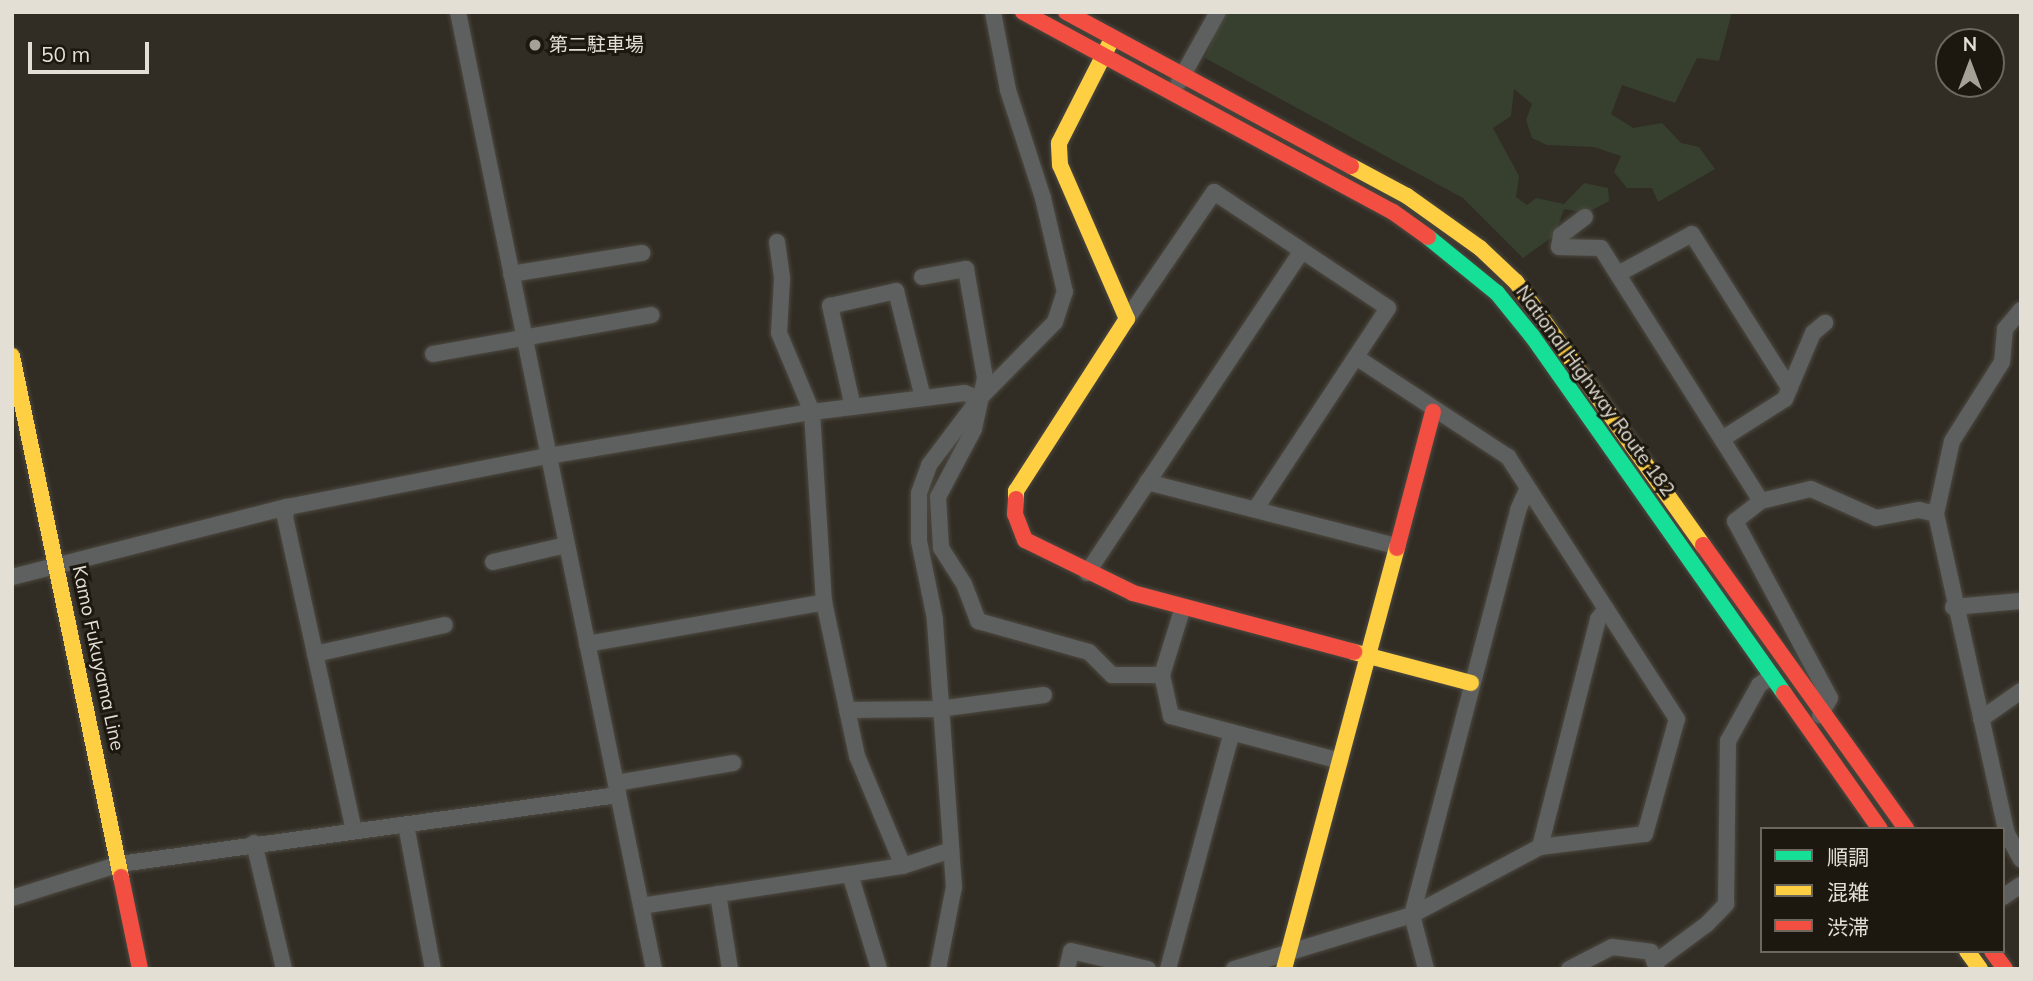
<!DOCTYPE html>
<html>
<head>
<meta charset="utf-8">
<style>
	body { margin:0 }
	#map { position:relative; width:2033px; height:981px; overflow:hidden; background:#312d24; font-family:Mulish,"Noto Sans JP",sans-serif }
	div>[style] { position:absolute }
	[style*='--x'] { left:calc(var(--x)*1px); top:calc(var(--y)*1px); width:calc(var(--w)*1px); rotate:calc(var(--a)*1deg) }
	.green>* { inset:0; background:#37402f }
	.roads { filter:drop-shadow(0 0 2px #4d4941) drop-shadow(0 0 2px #4d4941) }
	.street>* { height:16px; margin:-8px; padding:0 8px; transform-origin:8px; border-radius:8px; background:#5d605e }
	.fast>* { height:16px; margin:-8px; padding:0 8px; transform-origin:8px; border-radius:8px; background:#16e098 }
	.slow>* { height:16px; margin:-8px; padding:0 8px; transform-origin:8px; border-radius:8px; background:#ffcf43 }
	.jam>* { height:16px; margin:-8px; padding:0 8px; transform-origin:8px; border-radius:8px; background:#f24e42 }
	.dots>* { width:19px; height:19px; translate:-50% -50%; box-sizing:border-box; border:4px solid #1c1810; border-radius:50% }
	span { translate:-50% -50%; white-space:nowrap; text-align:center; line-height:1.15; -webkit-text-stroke:6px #1c1810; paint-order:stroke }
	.poi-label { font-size:19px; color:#e3dfd4 }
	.left { translate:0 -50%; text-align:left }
	.street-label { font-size:19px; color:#e3dfd4 }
	.frame { position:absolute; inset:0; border:14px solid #e3dfd4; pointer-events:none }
	.legend { position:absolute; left:1760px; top:827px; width:245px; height:126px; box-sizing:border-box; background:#1c1810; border:2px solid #6c685e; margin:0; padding:9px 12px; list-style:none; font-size:21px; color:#e3dfd4 }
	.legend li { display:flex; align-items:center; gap:14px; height:35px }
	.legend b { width:35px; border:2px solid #6c685e }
	.north { position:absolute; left:1935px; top:28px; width:70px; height:70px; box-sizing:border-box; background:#1c1810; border:2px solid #6c685e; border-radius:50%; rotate:0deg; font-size:19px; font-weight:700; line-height:28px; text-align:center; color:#e3dfd4 }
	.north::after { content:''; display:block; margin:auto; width:24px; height:32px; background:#a5a196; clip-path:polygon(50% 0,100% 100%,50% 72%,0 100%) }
	.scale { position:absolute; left:28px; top:42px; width:121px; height:32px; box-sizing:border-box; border:4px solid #e3dfd4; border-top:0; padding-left:9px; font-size:21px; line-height:24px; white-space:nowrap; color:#e3dfd4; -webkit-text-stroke:5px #1c1810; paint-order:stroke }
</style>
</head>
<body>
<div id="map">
	<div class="green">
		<div style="clip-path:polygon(1223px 12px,1732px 12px,1719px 61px,1697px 58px,1675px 103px,1622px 85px,1611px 114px,1633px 128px,1662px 123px,1681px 143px,1699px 147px,1715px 169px,1658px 202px,1652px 188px,1627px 188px,1614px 172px,1621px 156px,1594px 147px,1547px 145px,1532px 138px,1526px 120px,1532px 104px,1514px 89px,1511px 116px,1493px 128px,1519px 176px,1516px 197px,1527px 205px,1536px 198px,1564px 204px,1584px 183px,1608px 188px,1609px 201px,1587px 213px,1564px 209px,1555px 235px,1523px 258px,1463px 198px,1205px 58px)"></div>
	</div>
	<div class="roads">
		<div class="street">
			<div style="--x:458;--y:12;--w:977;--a:78.43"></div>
			<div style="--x:1179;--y:82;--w:80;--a:-60.9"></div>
			<div style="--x:1585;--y:217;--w:30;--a:143"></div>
			<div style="--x:1561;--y:235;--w:12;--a:99"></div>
			<div style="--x:1559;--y:247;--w:42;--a:1.4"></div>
			<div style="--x:1601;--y:248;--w:299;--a:57.7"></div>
			<div style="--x:1761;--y:501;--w:33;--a:142"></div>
			<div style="--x:1735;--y:521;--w:201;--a:61.8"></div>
			<div style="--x:1830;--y:698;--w:20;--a:120"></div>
			<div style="--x:777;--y:242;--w:37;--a:82"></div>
			<div style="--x:782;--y:279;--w:54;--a:93.2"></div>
			<div style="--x:779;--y:333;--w:86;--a:67.3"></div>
			<div style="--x:812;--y:412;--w:190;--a:86.4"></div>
			<div style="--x:824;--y:602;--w:157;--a:77.9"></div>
			<div style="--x:857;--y:756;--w:119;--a:67.3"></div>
			<div style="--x:511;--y:274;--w:133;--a:-9.1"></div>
			<div style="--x:1618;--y:274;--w:84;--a:-28.4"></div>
			<div style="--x:1692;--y:234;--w:183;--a:57.7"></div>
			<div style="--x:922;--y:277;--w:45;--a:-10.3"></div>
			<div style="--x:966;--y:269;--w:111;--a:80.1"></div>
			<div style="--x:985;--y:378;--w:52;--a:102.2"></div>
			<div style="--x:974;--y:429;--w:77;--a:117.9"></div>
			<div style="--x:938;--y:497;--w:51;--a:86.6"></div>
			<div style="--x:941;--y:548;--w:43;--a:57.4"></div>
			<div style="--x:964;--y:584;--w:40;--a:69"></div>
			<div style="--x:978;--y:621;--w:115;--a:15.6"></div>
			<div style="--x:1089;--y:652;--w:33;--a:45"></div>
			<div style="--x:1112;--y:675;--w:50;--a:0"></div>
			<div style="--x:2021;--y:310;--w:25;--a:130"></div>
			<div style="--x:2005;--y:329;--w:33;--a:95"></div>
			<div style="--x:2002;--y:362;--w:93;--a:122.3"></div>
			<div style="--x:1952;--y:441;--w:75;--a:102.4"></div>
			<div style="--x:1936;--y:514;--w:328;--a:77.5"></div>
			<div style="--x:2007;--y:834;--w:29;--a:61"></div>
			<div style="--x:1127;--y:319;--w:154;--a:-55.6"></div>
			<div style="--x:1214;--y:192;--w:209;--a:33.7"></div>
			<div style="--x:1388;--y:308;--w:238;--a:123.4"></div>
			<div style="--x:433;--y:354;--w:222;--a:-10.1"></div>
			<div style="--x:853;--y:407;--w:104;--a:-102.8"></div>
			<div style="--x:830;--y:306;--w:68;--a:-12.8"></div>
			<div style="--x:896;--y:291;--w:110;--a:75.8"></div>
			<div style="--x:1722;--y:439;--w:75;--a:-32.4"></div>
			<div style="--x:1785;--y:399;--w:72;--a:-67"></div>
			<div style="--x:1813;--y:333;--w:16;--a:-40"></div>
			<div style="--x:1147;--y:482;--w:258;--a:14.4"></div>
			<div style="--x:1761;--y:501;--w:51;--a:-13.5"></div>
			<div style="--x:1811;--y:489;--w:71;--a:24"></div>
			<div style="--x:1876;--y:518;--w:44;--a:-10.5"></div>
			<div style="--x:1919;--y:510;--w:17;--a:13"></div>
			<div style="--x:287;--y:507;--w:10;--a:101"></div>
			<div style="--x:285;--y:517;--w:321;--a:77.6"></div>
			<div style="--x:493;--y:562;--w:75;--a:-13.1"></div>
			<div style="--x:1087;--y:573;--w:387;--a:-56.3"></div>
			<div style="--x:12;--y:577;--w:284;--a:-14.3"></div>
			<div style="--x:287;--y:507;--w:266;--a:-11.1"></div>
			<div style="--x:548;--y:456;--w:268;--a:-9.5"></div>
			<div style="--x:812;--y:412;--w:154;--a:-7.1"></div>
			<div style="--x:965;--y:393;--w:15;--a:23"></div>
			<div style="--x:1183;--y:607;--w:71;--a:107.2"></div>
			<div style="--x:1162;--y:675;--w:42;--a:77.6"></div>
			<div style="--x:1171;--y:716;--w:175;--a:14.9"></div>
			<div style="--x:1953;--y:607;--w:68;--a:-5"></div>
			<div style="--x:587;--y:644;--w:241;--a:-10"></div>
			<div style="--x:315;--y:654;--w:133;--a:-12.6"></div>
			<div style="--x:847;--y:710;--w:92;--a:-0.6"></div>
			<div style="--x:939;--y:709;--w:106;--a:-7.6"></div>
			<div style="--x:1981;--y:719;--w:49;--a:-35"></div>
			<div style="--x:616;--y:783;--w:119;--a:-9.7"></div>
			<div style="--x:406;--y:825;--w:147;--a:79.4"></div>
			<div style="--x:254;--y:843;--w:130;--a:76.6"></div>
			<div style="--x:1540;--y:847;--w:235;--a:-75.7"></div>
			<div style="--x:1598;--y:619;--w:13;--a:-51"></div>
			<div style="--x:850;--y:874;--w:99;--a:73"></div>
			<div style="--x:718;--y:894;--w:76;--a:80.9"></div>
			<div style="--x:2003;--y:897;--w:22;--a:-34"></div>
			<div style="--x:12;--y:898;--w:113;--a:-17.5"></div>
			<div style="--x:120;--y:864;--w:503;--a:-7.89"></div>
			<div style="--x:641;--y:906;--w:265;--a:-8.7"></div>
			<div style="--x:903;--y:866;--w:51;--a:-18.4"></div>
			<div style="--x:1657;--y:961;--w:62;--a:-36.5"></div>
			<div style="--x:1707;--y:924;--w:28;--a:-46"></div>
			<div style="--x:1726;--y:904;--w:163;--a:-89.3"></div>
			<div style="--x:1728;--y:741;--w:64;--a:-61"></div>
			<div style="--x:1759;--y:685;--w:16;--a:-35"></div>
			<div style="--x:938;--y:969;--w:84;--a:-79"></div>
			<div style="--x:954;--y:887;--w:269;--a:-94.1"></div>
			<div style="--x:935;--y:619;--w:80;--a:-101.6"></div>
			<div style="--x:919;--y:541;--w:48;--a:-90"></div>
			<div style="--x:919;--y:493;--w:30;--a:-70"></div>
			<div style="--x:929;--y:465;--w:83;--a:-52.9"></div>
			<div style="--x:979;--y:399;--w:108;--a:-45.4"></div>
			<div style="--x:1055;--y:322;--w:32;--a:-72"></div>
			<div style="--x:1065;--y:292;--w:97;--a:-103.2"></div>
			<div style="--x:1043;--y:198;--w:114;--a:-108"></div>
			<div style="--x:1008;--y:90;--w:79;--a:-100.9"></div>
			<div style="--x:1067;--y:969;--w:18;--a:-77"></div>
			<div style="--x:1071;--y:951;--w:79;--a:13.2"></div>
			<div style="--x:1168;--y:969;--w:245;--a:-74.9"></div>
			<div style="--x:1234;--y:969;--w:186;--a:-16.9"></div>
			<div style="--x:1412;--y:915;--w:145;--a:-28"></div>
			<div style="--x:1540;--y:847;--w:106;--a:-7.1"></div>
			<div style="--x:1645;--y:834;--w:119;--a:-74.5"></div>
			<div style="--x:1677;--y:719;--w:312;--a:-122.8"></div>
			<div style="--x:1508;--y:457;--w:182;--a:-146.7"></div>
			<div style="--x:1426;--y:969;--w:56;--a:-104.5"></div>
			<div style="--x:1412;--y:915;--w:419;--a:-75.3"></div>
			<div style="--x:1518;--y:510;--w:24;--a:-66"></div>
			<div style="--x:1569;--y:969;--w:48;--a:-27.1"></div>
			<div style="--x:1612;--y:947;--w:39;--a:7"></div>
			<div style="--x:1651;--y:952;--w:18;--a:71"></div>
		</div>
		<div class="fast">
			<div style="--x:1428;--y:237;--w:89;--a:39.1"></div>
			<div style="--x:1497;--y:293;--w:55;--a:50.9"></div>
			<div style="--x:1532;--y:336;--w:437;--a:54.8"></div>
		</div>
		<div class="slow">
			<div style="--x:1351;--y:166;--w:64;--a:28.2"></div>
			<div style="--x:1407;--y:196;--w:90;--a:35.5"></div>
			<div style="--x:1480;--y:248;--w:50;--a:43.4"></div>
			<div style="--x:1516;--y:282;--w:323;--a:54.6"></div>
			<div style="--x:12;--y:356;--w:532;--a:78.18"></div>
			<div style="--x:1016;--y:499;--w:8;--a:-90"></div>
			<div style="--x:1016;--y:491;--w:205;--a:-57.2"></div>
			<div style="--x:1127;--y:319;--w:168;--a:-113.5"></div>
			<div style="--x:1060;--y:165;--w:22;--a:-93"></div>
			<div style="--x:1059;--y:143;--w:110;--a:-63"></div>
			<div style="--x:1354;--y:652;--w:121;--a:14.8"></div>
			<div style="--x:1967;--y:951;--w:22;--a:54"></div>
			<div style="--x:1284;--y:969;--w:436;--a:-75"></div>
		</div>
		<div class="jam">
			<div style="--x:1023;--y:12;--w:421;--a:28.4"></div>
			<div style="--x:1393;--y:212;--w:43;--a:35.5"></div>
			<div style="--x:1066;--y:12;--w:324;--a:28.4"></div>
			<div style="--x:1016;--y:499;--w:15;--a:94"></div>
			<div style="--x:1015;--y:514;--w:28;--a:69"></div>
			<div style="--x:1025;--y:540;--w:120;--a:26.1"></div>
			<div style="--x:1133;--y:593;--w:229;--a:14.9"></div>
			<div style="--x:1703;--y:545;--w:349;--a:54.4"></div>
			<div style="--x:1397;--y:548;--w:141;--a:-75.2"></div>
			<div style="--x:1784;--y:693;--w:166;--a:54.8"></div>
			<div style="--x:121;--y:877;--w:94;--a:78.3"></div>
			<div style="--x:1992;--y:951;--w:22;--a:54"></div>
		</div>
	</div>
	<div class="dots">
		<div style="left:535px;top:45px;background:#a5a196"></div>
	</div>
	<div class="poi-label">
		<span class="left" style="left:549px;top:45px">第二駐車場</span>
	</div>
	<div class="street-label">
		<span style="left:1595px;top:391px;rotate:54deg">National Highway Route 182</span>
		<span style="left:98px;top:658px;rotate:78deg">Kamo Fukuyama Line</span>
	</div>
	<div class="frame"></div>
	<ul class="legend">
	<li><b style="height:9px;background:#16e098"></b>順調</li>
	<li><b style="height:9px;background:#ffcf43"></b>混雑</li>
	<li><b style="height:9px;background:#f24e42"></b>渋滞</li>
	</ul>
	<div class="north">N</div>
	<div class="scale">50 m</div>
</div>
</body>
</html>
